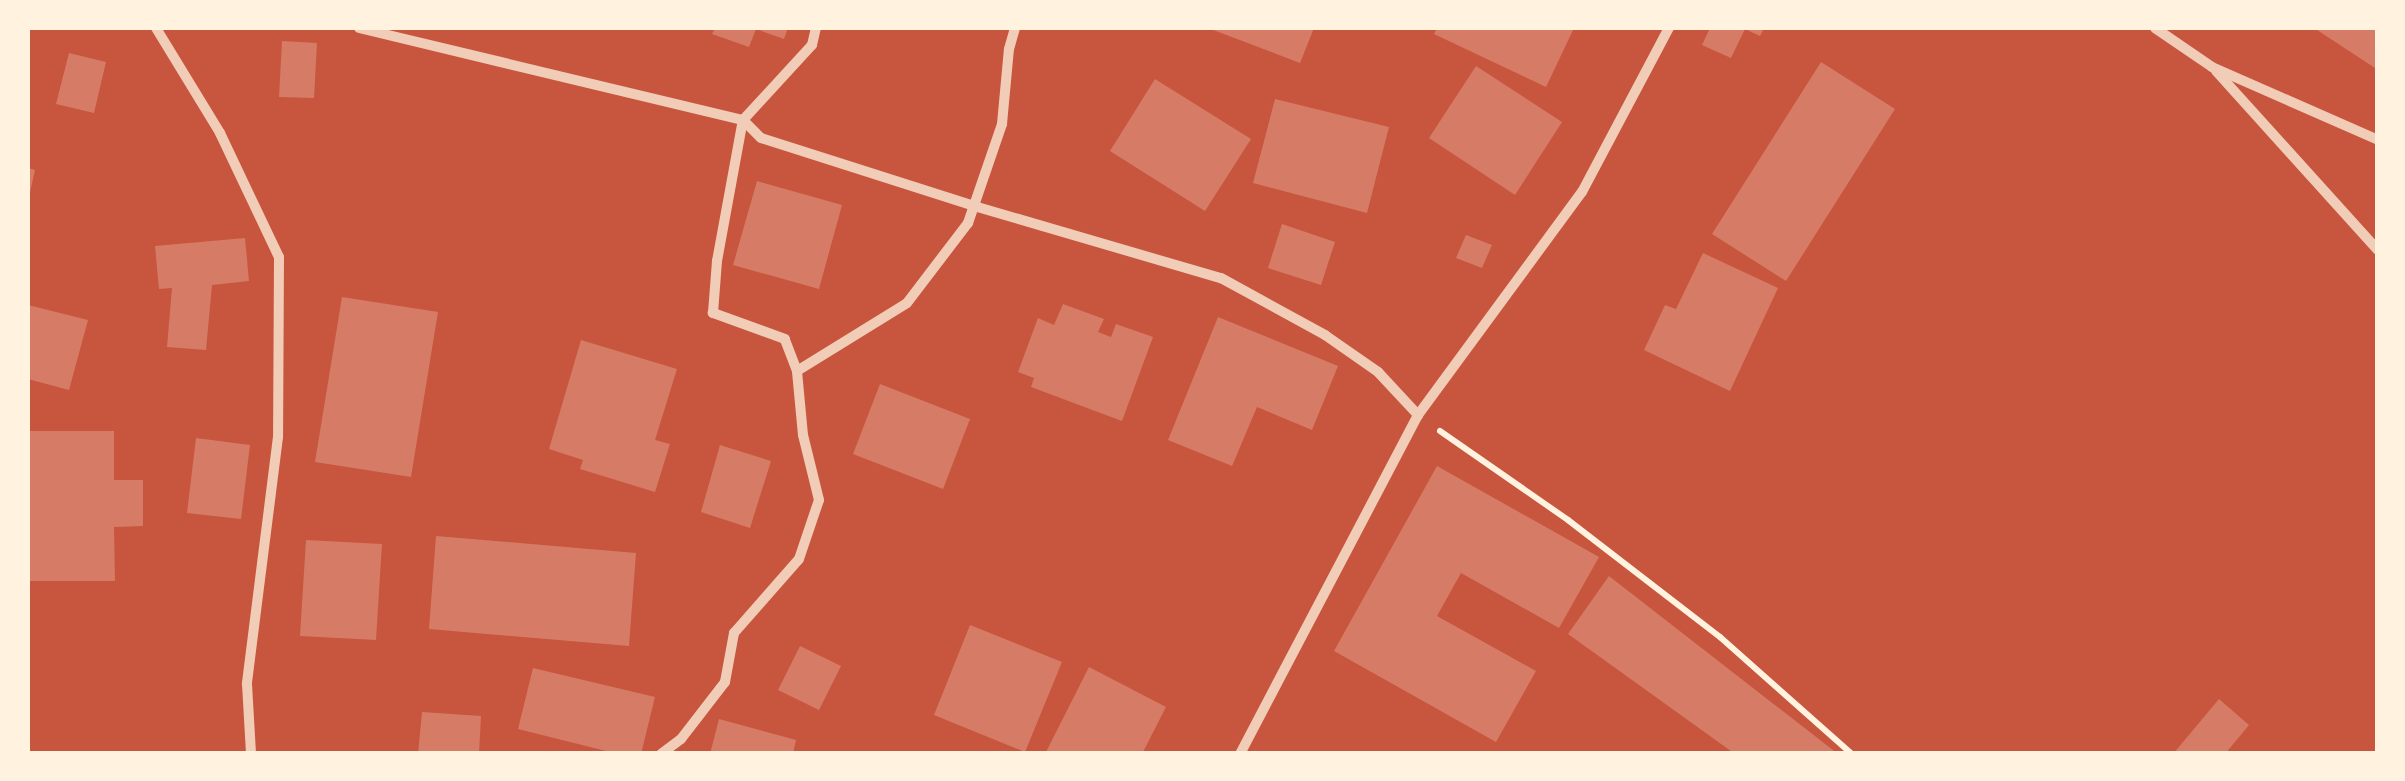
<!DOCTYPE html>
<html>
<head>
<meta charset="utf-8">
<style>
	body { margin:0 }
	#map { position:relative; width:2405px; height:781px; overflow:hidden; background:#c8553d; font-family:Figtree,sans-serif }
	div>[style] { position:absolute }
	[style*='--x'] { left:calc(var(--x)*1px); top:calc(var(--y)*1px); width:calc(var(--w)*1px); rotate:calc(var(--a)*1deg) }
	.building>* { inset:0; background:#d67c66 }
	.path>* { height:6px; margin:-3px; padding:0 3px; transform-origin:3px; border-radius:3px; background:#fff3e0 }
	.minor>* { height:10px; margin:-5px; padding:0 5px; transform-origin:5px; border-radius:5px; background:#f1ccb7 }
	span { translate:-50% -50%; white-space:nowrap; text-align:center; line-height:1.15; -webkit-text-stroke:10px #fff3e0; paint-order:stroke }
	.frame { position:absolute; inset:0; border:30px solid #fff3e0; pointer-events:none }
</style>
</head>
<body>
<div id="map">
	<div class="building">
		<div style="clip-path:polygon(715px 28px,788px 28px,784px 39px,756px 29px,749px 47px,712px 34px)"></div>
		<div style="clip-path:polygon(1208px 28px,1314px 28px,1300px 63px)"></div>
		<div style="clip-path:polygon(1437px 28px,1574px 28px,1546px 87px,1434px 34px)"></div>
		<div style="clip-path:polygon(1710px 28px,1764px 28px,1760px 36px,1745px 29px,1731px 58px,1702px 45px)"></div>
		<div style="clip-path:polygon(2314px 28px,2378px 28px,2378px 70px)"></div>
		<div style="clip-path:polygon(282px 41px,317px 43px,314px 98px,279px 97px)"></div>
		<div style="clip-path:polygon(69px 53px,106px 62px,94px 113px,56px 104px)"></div>
		<div style="clip-path:polygon(1821px 62px,1895px 109px,1786px 281px,1712px 234px)"></div>
		<div style="clip-path:polygon(1476px 66px,1562px 122px,1515px 195px,1429px 138px)"></div>
		<div style="clip-path:polygon(1155px 79px,1251px 139px,1205px 211px,1110px 151px)"></div>
		<div style="clip-path:polygon(1275px 99px,1389px 127px,1367px 213px,1253px 183px)"></div>
		<div style="clip-path:polygon(28px 168px,35px 170px,29px 197px,28px 197px)"></div>
		<div style="clip-path:polygon(757px 181px,842px 205px,819px 289px,733px 265px)"></div>
		<div style="clip-path:polygon(1282px 224px,1335px 242px,1321px 285px,1268px 268px)"></div>
		<div style="clip-path:polygon(1466px 235px,1492px 245px,1482px 268px,1456px 258px)"></div>
		<div style="clip-path:polygon(245px 238px,249px 281px,212px 285px,206px 350px,167px 347px,172px 288px,159px 289px,155px 246px)"></div>
		<div style="clip-path:polygon(1703px 253px,1778px 288px,1730px 391px,1644px 350px,1665px 305px,1676px 309px)"></div>
		<div style="clip-path:polygon(342px 297px,438px 312px,411px 477px,315px 462px)"></div>
		<div style="clip-path:polygon(1063px 304px,1104px 319px,1098px 332px,1111px 337px,1116px 324px,1153px 337px,1122px 421px,1031px 387px,1034px 378px,1018px 372px,1038px 318px,1054px 325px)"></div>
		<div style="clip-path:polygon(28px 305px,88px 320px,69px 390px,28px 379px)"></div>
		<div style="clip-path:polygon(1218px 317px,1338px 366px,1312px 430px,1257px 407px,1232px 466px,1168px 440px)"></div>
		<div style="clip-path:polygon(581px 340px,677px 369px,655px 440px,670px 444px,655px 492px,580px 469px,583px 460px,549px 449px)"></div>
		<div style="clip-path:polygon(880px 384px,970px 419px,943px 489px,853px 454px)"></div>
		<div style="clip-path:polygon(28px 431px,114px 431px,114px 480px,143px 480px,143px 526px,114px 527px,115px 581px,28px 581px)"></div>
		<div style="clip-path:polygon(196px 438px,250px 445px,241px 519px,187px 513px)"></div>
		<div style="clip-path:polygon(720px 445px,771px 461px,750px 528px,701px 512px)"></div>
		<div style="clip-path:polygon(1437px 466px,1599px 557px,1559px 628px,1461px 573px,1437px 616px,1536px 671px,1496px 742px,1334px 651px)"></div>
		<div style="clip-path:polygon(436px 536px,636px 553px,629px 646px,429px 629px)"></div>
		<div style="clip-path:polygon(306px 540px,382px 544px,376px 640px,300px 636px)"></div>
		<div style="clip-path:polygon(1609px 576px,1838px 754px,1735px 754px,1568px 634px)"></div>
		<div style="clip-path:polygon(970px 625px,1062px 662px,1025px 752px,934px 715px)"></div>
		<div style="clip-path:polygon(800px 646px,841px 666px,819px 710px,778px 690px)"></div>
		<div style="clip-path:polygon(1089px 667px,1166px 707px,1142px 754px,1045px 754px)"></div>
		<div style="clip-path:polygon(533px 668px,655px 697px,641px 754px,618px 754px,518px 729px)"></div>
		<div style="clip-path:polygon(2219px 699px,2249px 725px,2225px 754px,2173px 754px)"></div>
		<div style="clip-path:polygon(422px 712px,481px 716px,479px 754px,418px 754px)"></div>
		<div style="clip-path:polygon(719px 719px,796px 740px,793px 754px,710px 754px)"></div>
	</div>
	<div class="path">
		<div style="--x:1440;--y:431;--w:156;--a:34.8"></div>
		<div style="--x:1568;--y:520;--w:192;--a:37.6"></div>
		<div style="--x:1720;--y:637;--w:176;--a:41.6"></div>
	</div>
	<div class="minor">
		<div style="--x:156;--y:28;--w:123;--a:58.6"></div>
		<div style="--x:220;--y:133;--w:137;--a:64.6"></div>
		<div style="--x:279;--y:257;--w:180;--a:90.3"></div>
		<div style="--x:278;--y:437;--w:249;--a:97.2"></div>
		<div style="--x:247;--y:684;--w:70;--a:86.7"></div>
		<div style="--x:359;--y:28;--w:395;--a:13.5"></div>
		<div style="--x:743;--y:120;--w:25;--a:45"></div>
		<div style="--x:761;--y:138;--w:224;--a:17.7"></div>
		<div style="--x:974;--y:206;--w:257;--a:16.3"></div>
		<div style="--x:1221;--y:278;--w:119;--a:28.7"></div>
		<div style="--x:1325;--y:335;--w:65;--a:34.9"></div>
		<div style="--x:1378;--y:372;--w:59;--a:47.1"></div>
		<div style="--x:2155;--y:28;--w:69;--a:34.4"></div>
		<div style="--x:2212;--y:67;--w:181;--a:23.7"></div>
		<div style="--x:2216;--y:71;--w:241;--a:47.9"></div>
		<div style="--x:797;--y:371;--w:129;--a:-31.7"></div>
		<div style="--x:907;--y:303;--w:101;--a:-52.7"></div>
		<div style="--x:968;--y:223;--w:105;--a:-71"></div>
		<div style="--x:1002;--y:124;--w:75;--a:-84.7"></div>
		<div style="--x:1009;--y:49;--w:22;--a:-74"></div>
		<div style="--x:661;--y:754;--w:25;--a:-37"></div>
		<div style="--x:681;--y:739;--w:72;--a:-52.3"></div>
		<div style="--x:725;--y:682;--w:50;--a:-79.6"></div>
		<div style="--x:734;--y:633;--w:98;--a:-48.7"></div>
		<div style="--x:799;--y:559;--w:62;--a:-71.3"></div>
		<div style="--x:819;--y:500;--w:67;--a:-103.8"></div>
		<div style="--x:803;--y:435;--w:64;--a:-95.4"></div>
		<div style="--x:797;--y:371;--w:34;--a:-111"></div>
		<div style="--x:785;--y:339;--w:77;--a:-160.1"></div>
		<div style="--x:713;--y:313;--w:52;--a:-85.6"></div>
		<div style="--x:717;--y:261;--w:143;--a:-79.6"></div>
		<div style="--x:743;--y:120;--w:102;--a:-47.4"></div>
		<div style="--x:812;--y:45;--w:17;--a:-77"></div>
		<div style="--x:1240;--y:754;--w:383;--a:-62.3"></div>
		<div style="--x:1418;--y:415;--w:277;--a:-53.7"></div>
		<div style="--x:1582;--y:192;--w:186;--a:-62.1"></div>
	</div>
	<div class="frame"></div>
</div>
</body>
</html>
